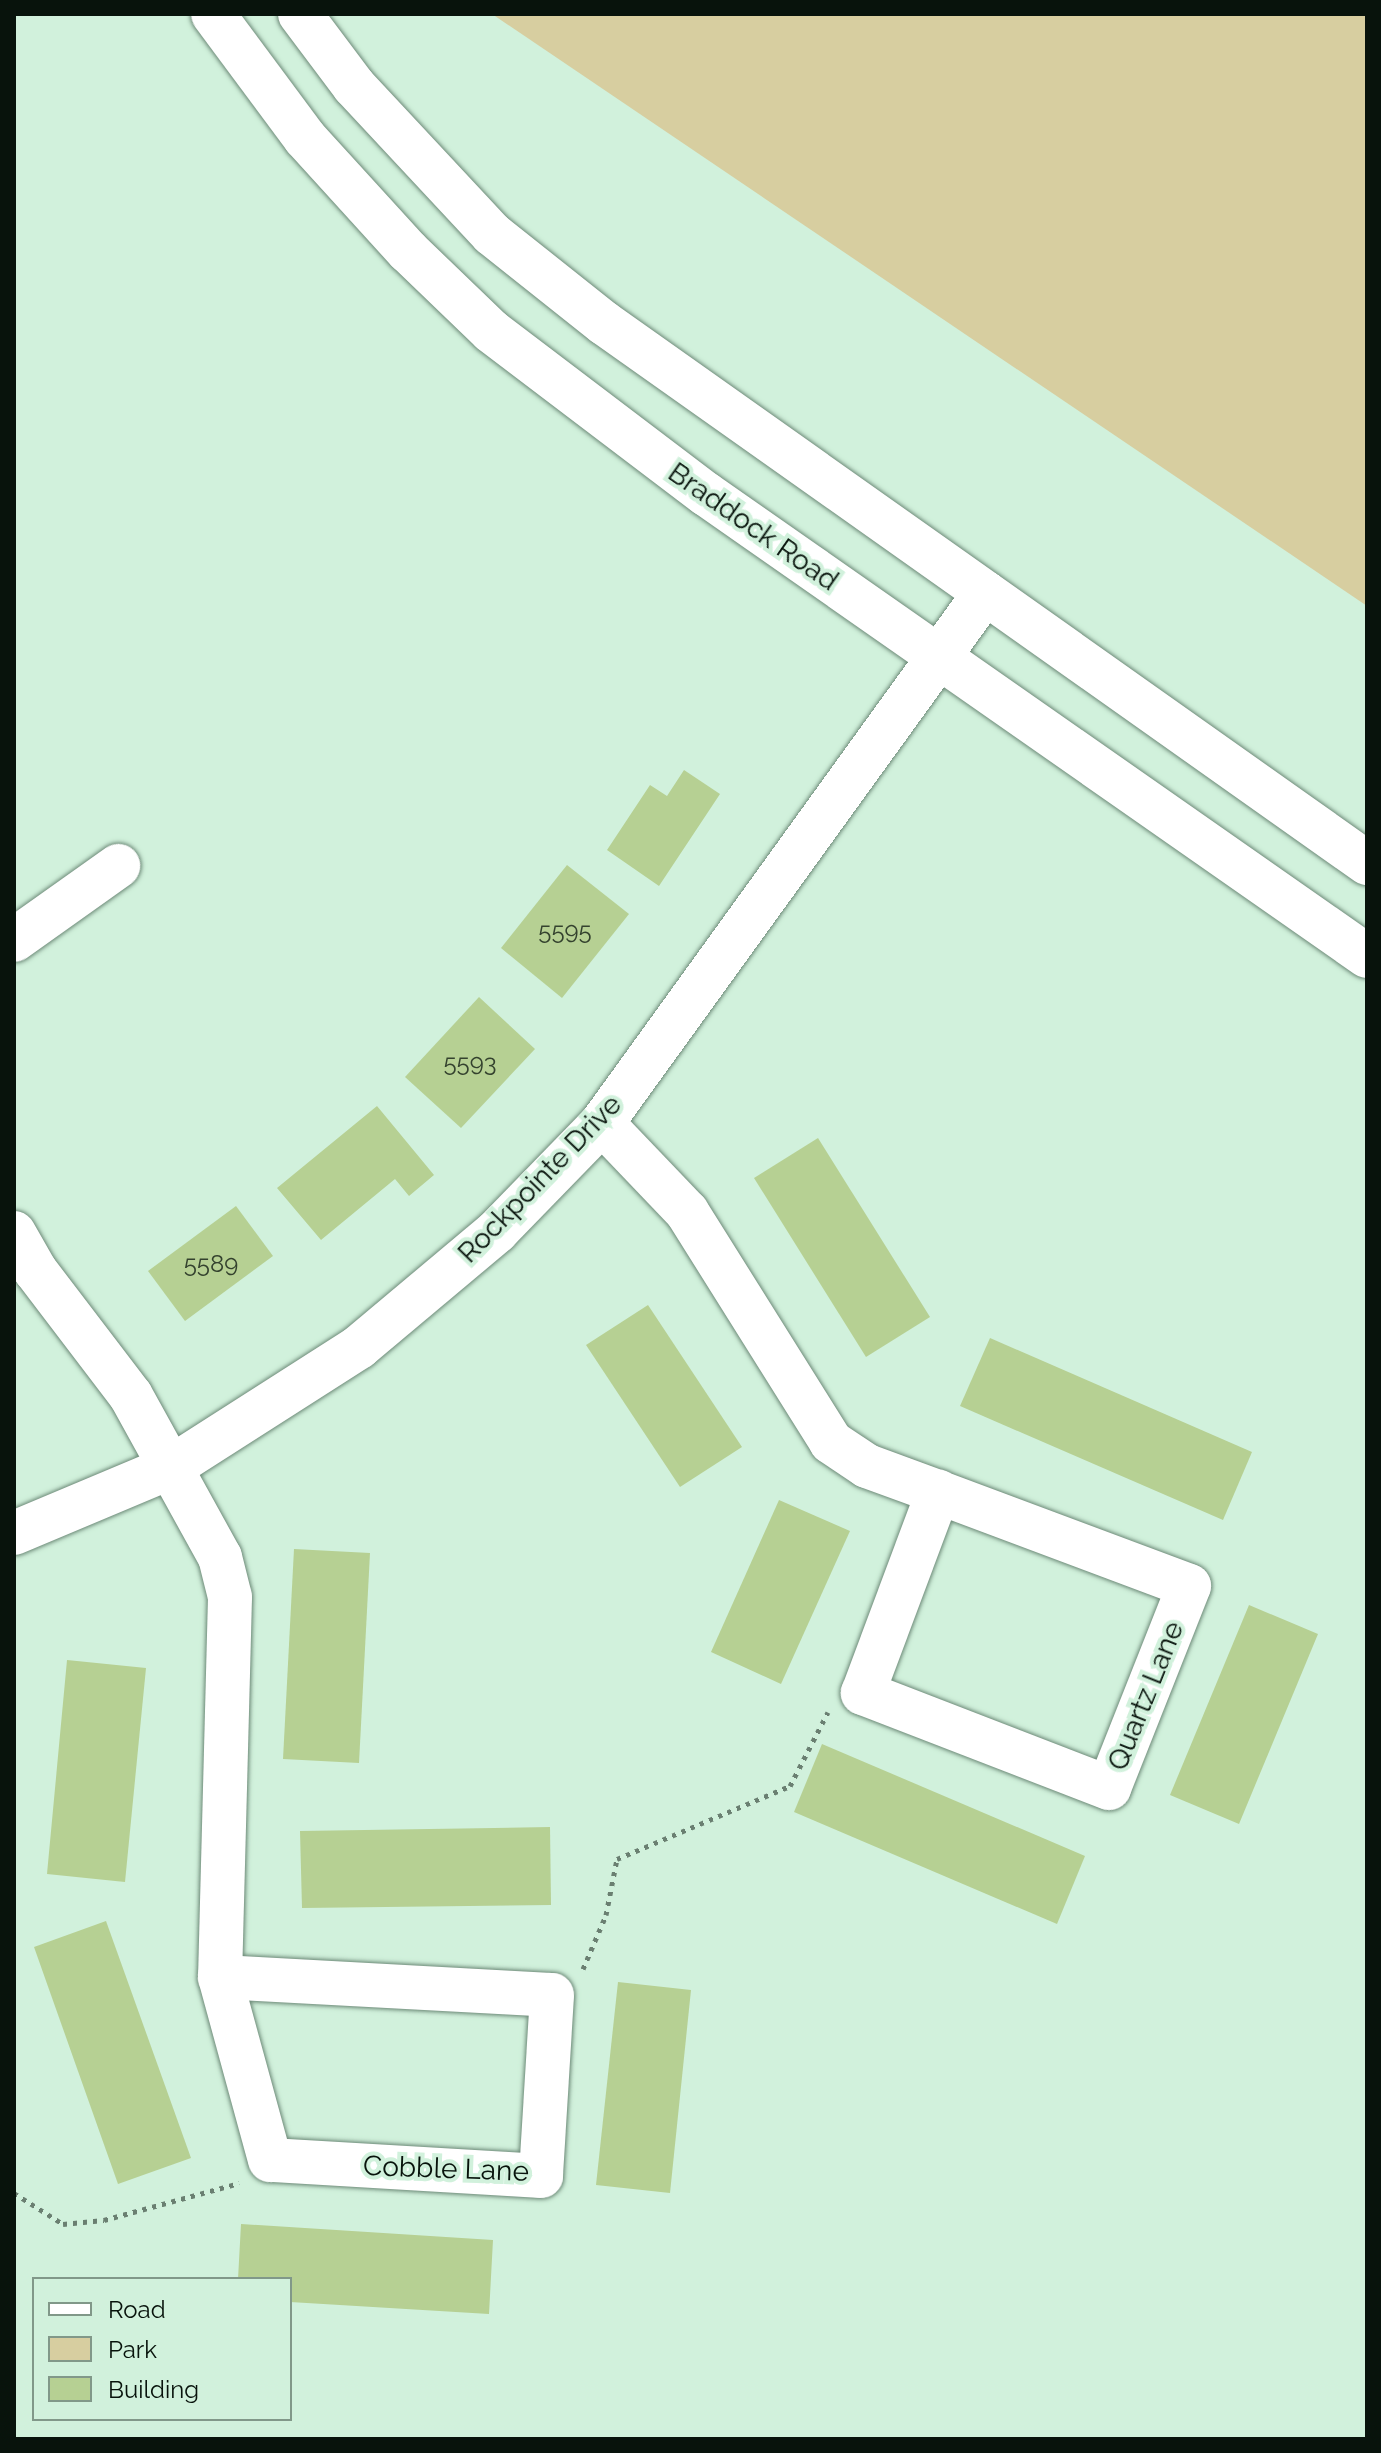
<!DOCTYPE html>
<html>
<head>
<meta charset="utf-8">
<style>
	body { margin:0 }
	#map { position:relative; width:1381px; height:2453px; overflow:hidden; background:#d1f1dc; font-family:Raleway,sans-serif }
	div>[style] { position:absolute }
	[style*='--x'] { left:calc(var(--x)*1px); top:calc(var(--y)*1px); width:calc(var(--w)*1px); rotate:calc(var(--a)*1deg) }
	.green>* { inset:0; background:#d7cea0 }
	.building>* { inset:0; background:#b6d093 }
	.path>* { height:5px; margin-top:-2.5px; transform-origin:0; background:repeating-linear-gradient(90deg,#6a7f71 0 4px,transparent 0 10px) }
	.roads { filter:drop-shadow(0 0 2px #6d8a78) drop-shadow(0 0 2px #6d8a78) }
	.minor>* { height:44px; margin:-22px; padding:0 22px; transform-origin:22px; border-radius:22px; background:#fff }
	.major>* { height:44px; margin:-22px; padding:0 22px; transform-origin:22px; border-radius:22px; background:#fff }
	span { translate:-50% -50%; white-space:nowrap; text-align:center; line-height:1.15; -webkit-text-stroke:8px #d1f1dc; paint-order:stroke }
	.number-label { font-size:24px; color:#34422e }
	.number-label span { -webkit-text-stroke-width:0 }
	.street-label { font-size:28px; color:#08130c }
	.frame { position:absolute; inset:0; border:16px solid #08130c; pointer-events:none }
	.legend { position:absolute; left:32px; top:2277px; width:260px; height:144px; box-sizing:border-box; background:#d1f1dc; border:2px solid #819889; margin:0; padding:10px 14px; list-style:none; font-size:24px; color:#08130c }
	.legend li { display:flex; align-items:center; gap:16px; height:40px }
	.legend b { width:40px; border:2px solid #819889 }
</style>
</head>
<body>
<div id="map">
	<div class="green">
		<div style="clip-path:polygon(492px 14px,1367px 14px,1367px 606px)"></div>
	</div>
	<div class="building">
		<div style="clip-path:polygon(684px 770px,720px 794px,659px 886px,607px 850px,650px 785px,667px 796px)"></div>
		<div style="clip-path:polygon(567px 865px,629px 914px,562px 998px,501px 948px)"></div>
		<div style="clip-path:polygon(479px 997px,535px 1049px,461px 1128px,405px 1077px)"></div>
		<div style="clip-path:polygon(377px 1106px,434px 1175px,409px 1196px,395px 1179px,321px 1240px,277px 1188px)"></div>
		<div style="clip-path:polygon(818px 1138px,930px 1317px,866px 1357px,754px 1178px)"></div>
		<div style="clip-path:polygon(236px 1206px,273px 1256px,185px 1321px,148px 1271px)"></div>
		<div style="clip-path:polygon(648px 1305px,742px 1447px,680px 1487px,586px 1345px)"></div>
		<div style="clip-path:polygon(990px 1338px,1252px 1452px,1223px 1520px,960px 1406px)"></div>
		<div style="clip-path:polygon(779px 1500px,850px 1531px,781px 1684px,711px 1652px)"></div>
		<div style="clip-path:polygon(294px 1549px,370px 1553px,359px 1763px,283px 1759px)"></div>
		<div style="clip-path:polygon(1249px 1605px,1318px 1634px,1239px 1824px,1170px 1795px)"></div>
		<div style="clip-path:polygon(67px 1660px,146px 1668px,125px 1882px,47px 1874px)"></div>
		<div style="clip-path:polygon(822px 1744px,1085px 1856px,1057px 1924px,794px 1812px)"></div>
		<div style="clip-path:polygon(550px 1827px,551px 1905px,302px 1908px,300px 1831px)"></div>
		<div style="clip-path:polygon(106px 1921px,191px 2158px,118px 2184px,34px 1947px)"></div>
		<div style="clip-path:polygon(618px 1982px,691px 1990px,670px 2193px,596px 2185px)"></div>
		<div style="clip-path:polygon(241px 2224px,493px 2240px,489px 2314px,290px 2302px,290px 2279px,238px 2279px)"></div>
	</div>
	<div class="path">
		<div style="--x:583;--y:1969;--w:59;--a:-66.9"></div>
		<div style="--x:606;--y:1915;--w:57;--a:-78.9"></div>
		<div style="--x:617;--y:1859;--w:188;--a:-22.9"></div>
		<div style="--x:790;--y:1786;--w:83;--a:-62.8"></div>
		<div style="--x:14;--y:2193;--w:58;--a:32.3"></div>
		<div style="--x:63;--y:2224;--w:41;--a:-5.6"></div>
		<div style="--x:104;--y:2220;--w:140;--a:-15.3"></div>
	</div>
	<div class="roads">
		<div class="minor">
			<div style="--x:14;--y:940;--w:128;--a:-35.4"></div>
			<div style="--x:602;--y:1123;--w:123;--a:46.3"></div>
			<div style="--x:687;--y:1212;--w:271;--a:57.9"></div>
			<div style="--x:831;--y:1442;--w:43;--a:33.7"></div>
			<div style="--x:867;--y:1466;--w:76;--a:20.1"></div>
			<div style="--x:14;--y:1233;--w:43;--a:60.4"></div>
			<div style="--x:35;--y:1270;--w:158;--a:52.7"></div>
			<div style="--x:131;--y:1396;--w:184;--a:61.1"></div>
			<div style="--x:220;--y:1557;--w:41;--a:76"></div>
			<div style="--x:230;--y:1597;--w:380;--a:91.5"></div>
			<div style="--x:938;--y:1492;--w:268;--a:20.5"></div>
			<div style="--x:1189;--y:1586;--w:217;--a:111.6"></div>
			<div style="--x:1109;--y:1788;--w:264;--a:-158.9"></div>
			<div style="--x:863;--y:1693;--w:215;--a:-69.5"></div>
			<div style="--x:14;--y:1533;--w:173;--a:-22.8"></div>
			<div style="--x:173;--y:1466;--w:221;--a:-32.6"></div>
			<div style="--x:359;--y:1347;--w:180;--a:-40"></div>
			<div style="--x:497;--y:1231;--w:151;--a:-45.8"></div>
			<div style="--x:602;--y:1123;--w:654;--a:-54.15"></div>
			<div style="--x:220;--y:1977;--w:332;--a:3.1"></div>
			<div style="--x:552;--y:1995;--w:181;--a:93.5"></div>
			<div style="--x:541;--y:2176;--w:271;--a:-176.6"></div>
			<div style="--x:270;--y:2160;--w:190;--a:-105.3"></div>
		</div>
		<div class="major">
			<div style="--x:213;--y:14;--w:154;--a:53.4"></div>
			<div style="--x:305;--y:138;--w:153;--a:47.7"></div>
			<div style="--x:408;--y:251;--w:115;--a:43.9"></div>
			<div style="--x:491;--y:331;--w:270;--a:37.2"></div>
			<div style="--x:706;--y:494;--w:806;--a:34.95"></div>
			<div style="--x:300;--y:14;--w:90;--a:53.1"></div>
			<div style="--x:354;--y:86;--w:202;--a:47"></div>
			<div style="--x:492;--y:234;--w:143;--a:38.5"></div>
			<div style="--x:604;--y:323;--w:935;--a:35.29"></div>
		</div>
	</div>
	<div class="number-label">
		<span style="left:565px;top:931px">5595</span>
		<span style="left:470px;top:1063px">5593</span>
		<span style="left:211px;top:1264px">5589</span>
	</div>
	<div class="street-label">
		<span style="left:753px;top:527px;rotate:35deg">Braddock Road</span>
		<span style="left:540px;top:1179px;rotate:-46deg">Rockpointe Drive</span>
		<span style="left:1146px;top:1696px;rotate:-68deg">Quartz Lane</span>
		<span style="left:446px;top:2169px;rotate:2deg">Cobble Lane</span>
	</div>
	<div class="frame"></div>
	<ul class="legend">
	<li><b style="height:10px;background:#fff"></b>Road</li>
	<li><b style="height:22px;background:#d7cea0"></b>Park</li>
	<li><b style="height:22px;background:#b6d093"></b>Building</li>
	</ul>
</div>
</body>
</html>
